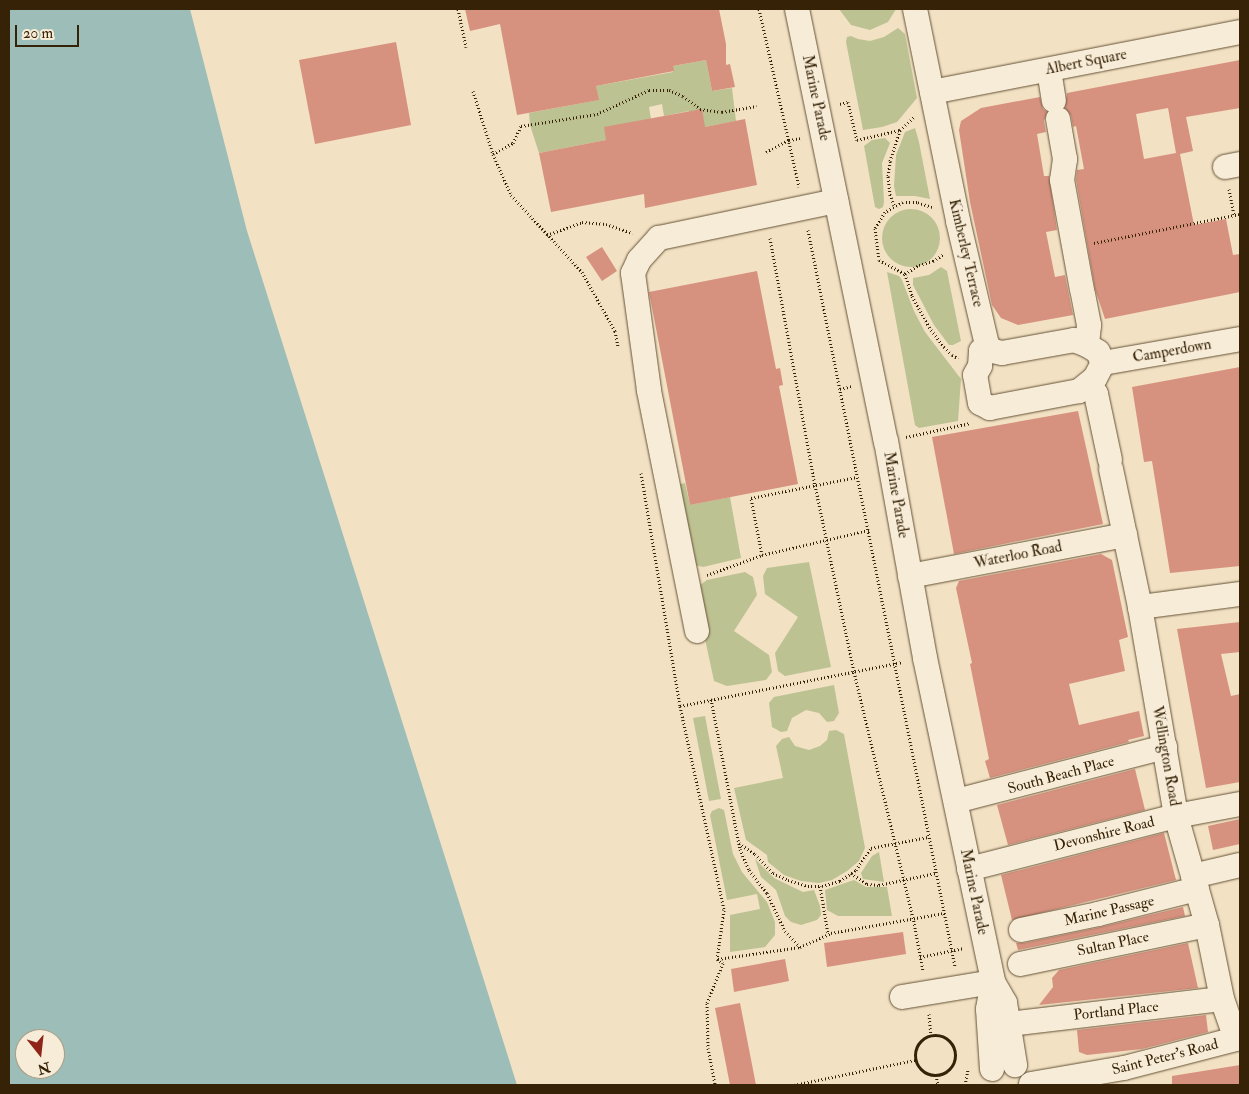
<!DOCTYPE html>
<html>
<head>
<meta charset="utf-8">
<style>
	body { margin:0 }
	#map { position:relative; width:1249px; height:1094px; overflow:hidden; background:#f2e1c3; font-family:"IM FELL Double Pica",serif }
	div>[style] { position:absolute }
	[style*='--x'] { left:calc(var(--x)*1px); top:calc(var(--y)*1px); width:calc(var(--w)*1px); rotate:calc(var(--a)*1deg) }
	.green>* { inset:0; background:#bdc292 }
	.round { border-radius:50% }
	.water>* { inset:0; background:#9cbdb8 }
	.building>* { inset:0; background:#d7917f }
	.path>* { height:3px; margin-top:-1.5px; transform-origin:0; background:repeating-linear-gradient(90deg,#362307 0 1px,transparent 0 3.5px) }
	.path>.ring { margin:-1.5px; padding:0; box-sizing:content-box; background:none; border:3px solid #362307; border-radius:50% }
	.roads { filter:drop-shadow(0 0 1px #655236) drop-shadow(0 0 1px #655236) }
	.minor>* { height:24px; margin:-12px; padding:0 12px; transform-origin:12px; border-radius:12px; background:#f7ecd8 }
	span { translate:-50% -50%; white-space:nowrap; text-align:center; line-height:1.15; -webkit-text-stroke:4.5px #f7ecd8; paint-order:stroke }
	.street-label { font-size:15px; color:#362307 }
	.frame { position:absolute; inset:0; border:10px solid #362307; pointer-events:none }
	.north { position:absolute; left:15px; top:1029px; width:50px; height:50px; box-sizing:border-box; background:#f7ecd8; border:1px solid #aa9c84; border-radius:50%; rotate:164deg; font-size:14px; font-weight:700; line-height:20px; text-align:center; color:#362307 }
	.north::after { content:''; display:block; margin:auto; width:18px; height:22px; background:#8f2418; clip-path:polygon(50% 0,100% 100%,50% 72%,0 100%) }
	.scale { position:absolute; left:15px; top:25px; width:64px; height:22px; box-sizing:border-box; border:2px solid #362307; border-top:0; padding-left:6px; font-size:15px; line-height:18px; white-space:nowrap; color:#362307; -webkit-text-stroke:4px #f7ecd8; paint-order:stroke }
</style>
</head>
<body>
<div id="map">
	<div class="green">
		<div style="clip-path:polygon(839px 9px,896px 9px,888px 22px,870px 30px,851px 25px)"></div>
		<div style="clip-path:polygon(898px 28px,905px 34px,917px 98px,897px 122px,882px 127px,863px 130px,846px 42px,847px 37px,851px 36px,858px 39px,870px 41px,884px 37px)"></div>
		<div style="clip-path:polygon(706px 60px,712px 91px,732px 88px,736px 121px,705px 127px,691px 123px,689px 111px,664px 116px,662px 104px,649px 107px,651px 119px,606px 140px,539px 153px,530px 125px,529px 113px,598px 100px,596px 86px,673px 72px,673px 66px)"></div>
		<div style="clip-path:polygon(915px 128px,919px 142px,930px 199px,915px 196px,896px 196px,894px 186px,896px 155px,905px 132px)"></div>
		<div style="clip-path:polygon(885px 138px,890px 143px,882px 163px,884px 202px,883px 207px,879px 209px,875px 207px,864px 146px,872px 140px)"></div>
		<div class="round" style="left:882px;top:209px;width:58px;height:58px"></div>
		<div style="clip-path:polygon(941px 267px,947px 271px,961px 341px,953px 345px,949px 345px,934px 325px,913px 285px,913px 278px,929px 275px)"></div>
		<div style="clip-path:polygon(887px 272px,899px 276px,902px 280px,914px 311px,925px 332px,961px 379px,958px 421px,919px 428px,915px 425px)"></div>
		<div style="clip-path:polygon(685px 483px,690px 505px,730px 497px,741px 558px,703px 567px,695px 565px,676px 485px)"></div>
		<div style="clip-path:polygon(809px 562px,831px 667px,785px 676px,778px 671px,775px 653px,798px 617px,765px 594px,763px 576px,767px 568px)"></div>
		<div style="clip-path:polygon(745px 572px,753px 577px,757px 595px,734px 631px,769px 655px,772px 672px,766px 680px,727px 686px,714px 681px,696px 597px,697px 590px,700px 585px,707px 580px)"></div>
		<div style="clip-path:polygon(834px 685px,839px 713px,834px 721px,827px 722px,819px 713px,806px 710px,792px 718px,787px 731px,781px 732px,772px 727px,769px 703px,774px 697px)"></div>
		<div style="clip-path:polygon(705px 716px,721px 799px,709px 801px,693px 718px)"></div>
		<div style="clip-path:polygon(836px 730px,844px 734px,865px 848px,859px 861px,847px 871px,832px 880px,819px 883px,801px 881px,784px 875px,768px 862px,767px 855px,746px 840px,734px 788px,783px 778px,776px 746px,782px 739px,789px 737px,795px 746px,809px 750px,820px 746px,827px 740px,829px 731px)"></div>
		<div style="clip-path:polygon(719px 808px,724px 810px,733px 854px,742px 872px,767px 902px,775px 922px,775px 935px,765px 947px,730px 952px,730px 915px,760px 909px,757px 894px,727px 900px,710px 815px,712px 811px)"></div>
		<div style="clip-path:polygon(879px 852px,884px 882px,863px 879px,861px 873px,872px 856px)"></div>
		<div style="clip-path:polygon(755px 859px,774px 878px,803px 892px,814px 890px,820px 906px,821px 915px,817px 920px,801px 925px,791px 922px,785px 916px,776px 890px,761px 877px)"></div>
		<div style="clip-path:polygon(854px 880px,866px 887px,887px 887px,892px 916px,838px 916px,827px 910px,825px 890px)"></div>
	</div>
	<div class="water">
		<div style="clip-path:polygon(evenodd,9px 9px,190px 9px,247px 231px,517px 1085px,9px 1085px,9px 9px,25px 1039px,55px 1039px,55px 1069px,25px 1069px,25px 1039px)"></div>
	</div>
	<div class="building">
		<div style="clip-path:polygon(465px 9px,719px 9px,726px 44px,726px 65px,730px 64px,735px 87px,712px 91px,706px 60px,673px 66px,674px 71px,596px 86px,599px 100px,517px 115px,500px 24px,470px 31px)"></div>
		<div style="clip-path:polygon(396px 42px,411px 125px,315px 144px,299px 60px)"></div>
		<div style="clip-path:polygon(evenodd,1240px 60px,1240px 108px,1186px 117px,1193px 151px,1180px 154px,1194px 225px,1226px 219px,1233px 255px,1240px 254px,1240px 292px,1105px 319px,1095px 289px,1076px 180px,1077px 170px,1084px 169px,1076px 126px,1073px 127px,1071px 116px,1065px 108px,1067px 93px,1240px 60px,1168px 108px,1176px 153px,1144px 159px,1136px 114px,1168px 108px)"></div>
		<div style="clip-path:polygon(1040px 97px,1043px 109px,1047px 112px,1044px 121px,1046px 132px,1037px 134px,1044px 176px,1049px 176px,1057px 230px,1046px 232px,1055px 277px,1065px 275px,1073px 315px,1018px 325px,1001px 318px,992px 305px,970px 202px,959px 130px,961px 121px,981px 108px)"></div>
		<div style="clip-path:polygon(702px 109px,705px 127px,745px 119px,757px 185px,645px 208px,644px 194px,551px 212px,539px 153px,606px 140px,604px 127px)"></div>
		<div style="clip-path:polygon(602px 247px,617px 271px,602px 281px,586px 257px)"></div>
		<div style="clip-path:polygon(757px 271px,776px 369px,780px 368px,783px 385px,779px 386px,798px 484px,690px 505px,649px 292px)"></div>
		<div style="clip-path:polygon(1240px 367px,1240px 566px,1170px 573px,1152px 461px,1144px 462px,1132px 387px)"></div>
		<div style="clip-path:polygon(1078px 411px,1103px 524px,954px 554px,932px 437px)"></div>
		<div style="clip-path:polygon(1101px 554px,1112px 560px,1128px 637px,1119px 640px,1125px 671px,1069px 684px,1079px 725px,1139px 711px,1144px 736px,1128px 740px,1129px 742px,990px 778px,985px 761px,989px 759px,970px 664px,972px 663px,956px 588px,959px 581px)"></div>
		<div style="clip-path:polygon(1240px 622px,1240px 652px,1221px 654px,1231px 696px,1240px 694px,1240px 782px,1206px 788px,1177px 629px)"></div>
		<div style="clip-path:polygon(1135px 769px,1145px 810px,1008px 845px,997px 805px)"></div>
		<div style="clip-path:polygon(1240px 819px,1240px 844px,1213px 850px,1208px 826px)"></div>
		<div style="clip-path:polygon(1164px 833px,1176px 880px,1012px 920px,1001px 875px)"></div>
		<div style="clip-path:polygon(1183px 907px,1185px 916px,1018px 950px,1016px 943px,1024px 943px,1101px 927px)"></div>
		<div style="clip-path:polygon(903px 932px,906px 954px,827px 967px,824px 943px)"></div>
		<div style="clip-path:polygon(1188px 943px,1198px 988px,1039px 1005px,1053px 987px,1052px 978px,1059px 970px)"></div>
		<div style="clip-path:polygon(785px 959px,789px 981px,734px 992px,731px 969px)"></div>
		<div style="clip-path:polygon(740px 1003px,756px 1085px,730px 1085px,715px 1008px)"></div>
		<div style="clip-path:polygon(1206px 1015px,1208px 1032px,1142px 1049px,1087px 1055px,1079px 1052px,1077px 1030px)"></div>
		<div style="clip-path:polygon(1240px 1065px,1240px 1085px,1172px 1085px,1172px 1076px)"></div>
	</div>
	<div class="path">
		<div style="--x:458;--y:9;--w:39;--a:78"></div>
		<div style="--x:759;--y:9;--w:182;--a:77.3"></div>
		<div style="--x:473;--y:91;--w:66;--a:72.4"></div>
		<div style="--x:493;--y:154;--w:45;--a:66.3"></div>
		<div style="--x:511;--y:195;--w:105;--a:47.3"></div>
		<div style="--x:582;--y:272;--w:68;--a:60.8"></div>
		<div style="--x:615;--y:331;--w:16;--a:79"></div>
		<div style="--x:840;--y:104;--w:8;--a:-14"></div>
		<div style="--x:848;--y:102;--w:39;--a:77"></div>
		<div style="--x:857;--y:140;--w:44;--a:-13.1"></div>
		<div style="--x:766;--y:152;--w:26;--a:-28"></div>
		<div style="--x:789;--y:140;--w:12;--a:-9"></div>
		<div style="--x:493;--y:154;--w:23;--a:-29"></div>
		<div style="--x:513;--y:143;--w:19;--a:-65"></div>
		<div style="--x:521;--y:126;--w:77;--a:-9"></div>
		<div style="--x:597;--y:114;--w:57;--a:-24.8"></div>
		<div style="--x:649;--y:90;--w:20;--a:0"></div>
		<div style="--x:669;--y:90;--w:15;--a:23"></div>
		<div style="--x:683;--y:96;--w:21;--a:37"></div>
		<div style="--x:700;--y:109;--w:22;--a:8"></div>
		<div style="--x:722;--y:112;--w:35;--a:-10"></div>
		<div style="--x:1229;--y:189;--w:26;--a:79"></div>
		<div style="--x:894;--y:205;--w:11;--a:-112"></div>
		<div style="--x:890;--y:195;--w:19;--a:-96"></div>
		<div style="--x:888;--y:176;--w:15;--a:-82"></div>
		<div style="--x:890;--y:161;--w:33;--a:-72"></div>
		<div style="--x:900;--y:130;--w:19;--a:-43"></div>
		<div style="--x:932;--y:207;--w:16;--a:-162"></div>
		<div style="--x:917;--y:202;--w:14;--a:180"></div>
		<div style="--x:903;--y:202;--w:21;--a:151"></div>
		<div style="--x:885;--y:212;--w:19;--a:122"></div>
		<div style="--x:875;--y:228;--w:32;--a:83"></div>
		<div style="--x:879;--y:260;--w:30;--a:28"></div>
		<div style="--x:905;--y:274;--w:23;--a:72"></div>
		<div style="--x:912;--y:296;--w:35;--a:61"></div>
		<div style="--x:929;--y:327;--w:25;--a:53"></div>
		<div style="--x:944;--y:347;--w:11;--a:45"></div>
		<div style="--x:952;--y:355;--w:7;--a:27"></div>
		<div style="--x:808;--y:230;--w:751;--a:78.71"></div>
		<div style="--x:547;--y:235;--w:37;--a:-20"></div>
		<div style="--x:582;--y:222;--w:24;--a:5"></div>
		<div style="--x:606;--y:224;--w:28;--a:19"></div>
		<div style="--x:770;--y:238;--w:251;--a:79.7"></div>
		<div style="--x:815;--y:485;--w:191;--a:78.2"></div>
		<div style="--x:854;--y:672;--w:252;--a:76.5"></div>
		<div style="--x:913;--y:917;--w:55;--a:79.5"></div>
		<div style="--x:1094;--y:243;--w:149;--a:-11.2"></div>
		<div style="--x:905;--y:274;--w:17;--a:-33"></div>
		<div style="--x:919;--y:265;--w:15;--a:-16"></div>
		<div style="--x:933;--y:261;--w:13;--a:-32"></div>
		<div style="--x:840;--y:389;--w:12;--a:-14"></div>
		<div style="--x:906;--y:437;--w:66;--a:-12.2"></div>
		<div style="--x:641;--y:473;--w:236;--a:80.5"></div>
		<div style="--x:680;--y:706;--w:209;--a:77.8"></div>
		<div style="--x:724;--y:910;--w:49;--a:98.1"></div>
		<div style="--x:717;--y:959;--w:7;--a:34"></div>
		<div style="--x:723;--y:963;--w:43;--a:111.8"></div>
		<div style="--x:707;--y:1003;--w:45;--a:88.7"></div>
		<div style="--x:708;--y:1048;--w:38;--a:79"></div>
		<div style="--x:762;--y:555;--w:58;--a:-100.9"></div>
		<div style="--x:751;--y:498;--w:108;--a:-11.2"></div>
		<div style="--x:707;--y:575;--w:59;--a:-20"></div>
		<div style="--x:762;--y:555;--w:110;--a:-13.2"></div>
		<div style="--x:711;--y:699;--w:153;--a:79.1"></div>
		<div style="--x:740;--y:849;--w:23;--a:67"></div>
		<div style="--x:749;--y:870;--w:29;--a:52"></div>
		<div style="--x:767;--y:893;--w:42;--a:64.7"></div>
		<div style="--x:785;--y:931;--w:22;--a:47"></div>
		<div style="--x:680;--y:706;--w:227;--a:-11.2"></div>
		<div style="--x:739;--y:843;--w:19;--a:35"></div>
		<div style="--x:755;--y:854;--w:26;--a:47"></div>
		<div style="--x:773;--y:873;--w:17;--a:25"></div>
		<div style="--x:788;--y:880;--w:21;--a:17"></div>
		<div style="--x:808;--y:886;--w:14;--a:0"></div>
		<div style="--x:822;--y:886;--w:19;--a:-16"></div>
		<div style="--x:840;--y:881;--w:19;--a:-35"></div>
		<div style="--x:856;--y:870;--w:27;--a:-56"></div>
		<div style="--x:871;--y:848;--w:58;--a:-10.9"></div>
		<div style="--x:851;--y:873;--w:19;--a:35"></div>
		<div style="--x:867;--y:884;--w:12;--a:5"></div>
		<div style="--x:879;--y:885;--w:58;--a:-11.9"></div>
		<div style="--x:820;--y:886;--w:49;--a:80.5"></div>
		<div style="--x:920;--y:957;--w:45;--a:-11.6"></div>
		<div style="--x:718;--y:959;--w:83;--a:-8.3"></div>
		<div style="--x:800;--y:947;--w:34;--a:-24"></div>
		<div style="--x:831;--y:933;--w:115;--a:-10"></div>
		<div style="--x:929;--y:1014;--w:22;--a:85"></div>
		<div class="ring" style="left:915px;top:1035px;width:37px;height:37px"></div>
		<div style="--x:936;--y:1075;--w:10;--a:79"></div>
		<div style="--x:794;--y:1085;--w:124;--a:-11.7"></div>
		<div style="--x:965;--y:1085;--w:16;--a:-79"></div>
	</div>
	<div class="roads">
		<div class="minor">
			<div style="--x:797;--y:9;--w:441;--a:78.4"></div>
			<div style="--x:886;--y:441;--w:220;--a:79.8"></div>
			<div style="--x:925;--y:658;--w:331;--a:78.1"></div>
			<div style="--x:993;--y:982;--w:24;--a:60"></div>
			<div style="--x:1005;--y:1003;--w:63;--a:80.8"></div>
			<div style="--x:915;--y:9;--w:216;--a:78.5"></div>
			<div style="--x:958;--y:221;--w:127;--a:76.8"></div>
			<div style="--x:987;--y:345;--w:8;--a:45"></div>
			<div style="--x:993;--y:351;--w:9;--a:13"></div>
			<div style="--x:1002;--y:353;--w:73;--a:-10.2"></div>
			<div style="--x:1074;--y:340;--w:14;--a:21"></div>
			<div style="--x:1087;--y:345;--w:13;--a:32"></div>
			<div style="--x:1098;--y:352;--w:12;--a:66"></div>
			<div style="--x:1103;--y:363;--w:17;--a:118"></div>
			<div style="--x:1095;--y:378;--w:21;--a:141"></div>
			<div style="--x:1079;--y:391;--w:91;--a:169.2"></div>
			<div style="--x:990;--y:408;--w:11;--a:-153"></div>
			<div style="--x:980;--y:403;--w:28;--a:-100"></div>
			<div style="--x:975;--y:375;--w:10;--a:-61"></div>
			<div style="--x:980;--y:366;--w:15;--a:-86"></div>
			<div style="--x:981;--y:351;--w:8;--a:-45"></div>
			<div style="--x:1049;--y:70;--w:31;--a:81"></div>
			<div style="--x:932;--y:92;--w:314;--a:-11"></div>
			<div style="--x:1058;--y:119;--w:41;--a:80.1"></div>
			<div style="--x:1065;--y:159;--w:21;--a:98"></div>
			<div style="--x:1062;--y:180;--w:112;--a:79.7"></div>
			<div style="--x:1225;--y:167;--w:15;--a:-11"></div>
			<div style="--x:1083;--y:294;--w:32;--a:79"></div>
			<div style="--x:1089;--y:325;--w:20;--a:96"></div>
			<div style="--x:1103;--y:363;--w:139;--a:-9.9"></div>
			<div style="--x:1089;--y:384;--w:12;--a:55"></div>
			<div style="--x:1096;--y:394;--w:67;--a:78"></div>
			<div style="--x:1111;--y:469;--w:141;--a:78.1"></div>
			<div style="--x:1140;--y:607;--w:212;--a:80.2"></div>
			<div style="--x:1176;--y:816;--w:113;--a:74.1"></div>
			<div style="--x:1207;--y:925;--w:76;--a:78.5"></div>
			<div style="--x:1222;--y:999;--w:42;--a:70.7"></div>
			<div style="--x:910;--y:576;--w:219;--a:-10.8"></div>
			<div style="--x:1140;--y:607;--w:101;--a:-7.4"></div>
			<div style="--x:697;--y:631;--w:246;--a:-101.3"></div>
			<div style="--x:649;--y:390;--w:118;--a:-97.8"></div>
			<div style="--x:633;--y:273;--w:14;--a:-65"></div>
			<div style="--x:639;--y:260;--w:30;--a:-48"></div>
			<div style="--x:659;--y:238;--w:181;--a:-11.8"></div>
			<div style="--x:956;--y:801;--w:216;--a:-14.5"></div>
			<div style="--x:969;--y:869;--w:214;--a:-14.4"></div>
			<div style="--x:1176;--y:816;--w:65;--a:-10.6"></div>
			<div style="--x:1193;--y:876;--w:48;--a:-13.2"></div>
			<div style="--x:1021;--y:930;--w:79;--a:-11.7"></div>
			<div style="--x:1098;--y:914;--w:102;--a:-14.2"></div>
			<div style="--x:1020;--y:964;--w:191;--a:-11.8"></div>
			<div style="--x:902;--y:997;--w:92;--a:-9.4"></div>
			<div style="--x:1009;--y:1024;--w:214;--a:-6.7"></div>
			<div style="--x:992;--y:1069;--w:60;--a:-93.8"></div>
			<div style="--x:988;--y:1009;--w:27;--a:-80"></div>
			<div style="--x:1031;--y:1084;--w:94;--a:-9.8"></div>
			<div style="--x:1124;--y:1068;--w:120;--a:-14.5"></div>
		</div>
	</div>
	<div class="street-label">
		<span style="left:1086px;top:62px;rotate:-11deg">Albert Square</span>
		<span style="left:816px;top:98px;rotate:78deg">Marine Parade</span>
		<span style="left:966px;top:253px;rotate:77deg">Kimberley Terrace</span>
		<span style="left:1172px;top:351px;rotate:-10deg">Camperdown</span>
		<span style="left:896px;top:495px;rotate:80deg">Marine Parade</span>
		<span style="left:1018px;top:555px;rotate:-11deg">Waterloo Road</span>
		<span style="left:1166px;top:756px;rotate:80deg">Wellington Road</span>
		<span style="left:1061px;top:775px;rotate:-15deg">South Beach Place</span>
		<span style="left:1104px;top:834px;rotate:-14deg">Devonshire Road</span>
		<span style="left:974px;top:892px;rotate:78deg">Marine Parade</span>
		<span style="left:1109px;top:911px;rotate:-13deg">Marine Passage</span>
		<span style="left:1113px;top:944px;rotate:-12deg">Sultan Place</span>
		<span style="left:1116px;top:1011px;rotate:-6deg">Portland Place</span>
		<span style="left:1165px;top:1057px;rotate:-14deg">Saint Peter's Road</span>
	</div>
	<div class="frame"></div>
	<div class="north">N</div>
	<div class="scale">20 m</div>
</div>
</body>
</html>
